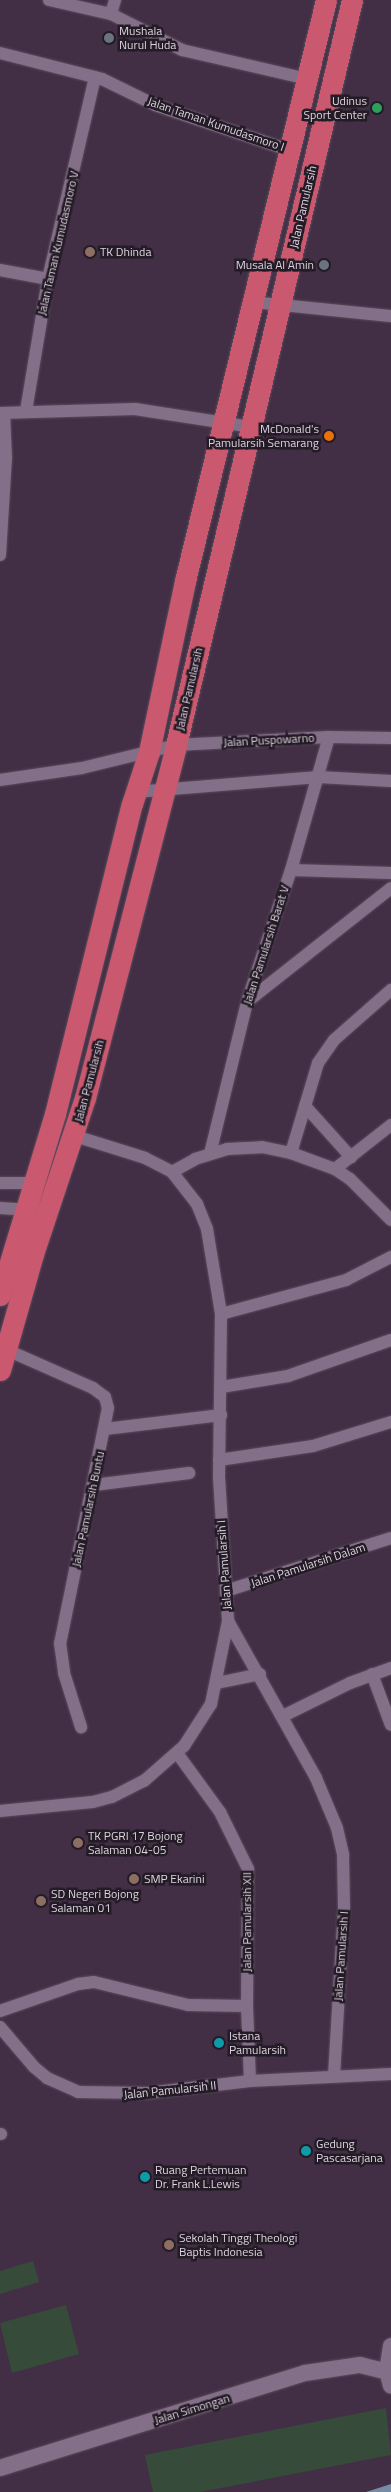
<!DOCTYPE html>
<html>
<head>
<meta charset="utf-8">
<style>
	body { margin:0 }
	#map { position:relative; width:391px; height:2492px; overflow:hidden; background:#422f45; font-family:"Titillium Web",sans-serif }
	div>[style] { position:absolute }
	[style*='--x'] { left:calc(var(--x)*1px); top:calc(var(--y)*1px); width:calc(var(--w)*1px); rotate:calc(var(--a)*1deg) }
	.green>* { inset:0; background:#374b3b }
	.water>* { inset:0; background:#788ba5 }
	.roads { filter:drop-shadow(0 0 1px #5b4c5e) drop-shadow(0 0 1px #5b4c5e) }
	.minor>* { height:12px; margin:-6px; padding:0 6px; transform-origin:6px; border-radius:6px; background:#846f88 }
	.tertiary>* { height:16px; margin:-8px; padding:0 8px; transform-origin:8px; border-radius:8px; background:#846f88 }
	.trunk>* { height:21px; margin:-10.5px; padding:0 10.5px; transform-origin:10.5px; border-radius:10.5px; background:#ca586e }
	.dots>* { width:14px; height:14px; translate:-50% -50%; box-sizing:border-box; border:2px solid #231b25; border-radius:50% }
	span { translate:-50% -50%; white-space:nowrap; text-align:center; line-height:1.15; -webkit-text-stroke:5px #231b25; paint-order:stroke }
	.poi-label { font-size:12px; color:#dfd3e1 }
	.left { translate:0 -50%; text-align:left }
	.right { translate:-100% -50%; text-align:right }
	.street-label { font-size:12px; color:#dfd3e1 }
</style>
</head>
<body>
<div id="map">
	<div class="green">
		<div style="clip-path:polygon(33px 2261px,39px 2282px,0 2294px,0 2271px)"></div>
		<div style="clip-path:polygon(66px 2305px,79px 2354px,12px 2373px,0 2323px)"></div>
		<div style="clip-path:polygon(386px 2408px,391px 2455px,200px 2492px,153px 2492px,145px 2455px)"></div>
	</div>
	<div class="water">
		<div style="clip-path:polygon(391px 2484px,391px 2492px,366px 2492px)"></div>
	</div>
	<div class="roads">
		<div class="minor">
			<div style="--x:49;--y:0;--w:64;--a:12.7"></div>
			<div style="--x:111;--y:14;--w:80;--a:26.9"></div>
			<div style="--x:182;--y:50;--w:129;--a:13"></div>
			<div style="--x:111;--y:14;--w:15;--a:-74"></div>
			<div style="--x:0;--y:53;--w:105;--a:14.3"></div>
			<div style="--x:102;--y:79;--w:59;--a:26.1"></div>
			<div style="--x:155;--y:105;--w:141;--a:18.6"></div>
			<div style="--x:0;--y:270;--w:49;--a:10.6"></div>
			<div style="--x:252;--y:302;--w:140;--a:5.8"></div>
			<div style="--x:26;--y:411;--w:134;--a:-80.5"></div>
			<div style="--x:48;--y:279;--w:207;--a:-76.9"></div>
			<div style="--x:0;--y:413;--w:135;--a:-1.7"></div>
			<div style="--x:135;--y:409;--w:117;--a:8.8"></div>
			<div style="--x:0;--y:555;--w:97;--a:-86.5"></div>
			<div style="--x:6;--y:458;--w:45;--a:-92.5"></div>
			<div style="--x:0;--y:780;--w:83;--a:-8.3"></div>
			<div style="--x:82;--y:768;--w:97;--a:-13.7"></div>
			<div style="--x:176;--y:745;--w:153;--a:-3"></div>
			<div style="--x:329;--y:737;--w:62;--a:0.9"></div>
			<div style="--x:135;--y:792;--w:184;--a:-4.7"></div>
			<div style="--x:318;--y:777;--w:73;--a:3.1"></div>
			<div style="--x:291;--y:870;--w:100;--a:1.7"></div>
			<div style="--x:248;--y:1001;--w:182;--a:-38.3"></div>
			<div style="--x:305;--y:1106;--w:69;--a:48"></div>
			<div style="--x:75;--y:1136;--w:73;--a:17.4"></div>
			<div style="--x:145;--y:1158;--w:30;--a:27"></div>
			<div style="--x:172;--y:1172;--w:41;--a:52"></div>
			<div style="--x:197;--y:1204;--w:27;--a:68"></div>
			<div style="--x:207;--y:1229;--w:86;--a:80.6"></div>
			<div style="--x:221;--y:1314;--w:163;--a:90.7"></div>
			<div style="--x:219;--y:1477;--w:144;--a:86.4"></div>
			<div style="--x:228;--y:1621;--w:180;--a:60.7"></div>
			<div style="--x:316;--y:1778;--w:54;--a:67.2"></div>
			<div style="--x:337;--y:1828;--w:28;--a:77"></div>
			<div style="--x:343;--y:1855;--w:53;--a:88.9"></div>
			<div style="--x:344;--y:1908;--w:167;--a:93.4"></div>
			<div style="--x:291;--y:1153;--w:94;--a:-73.3"></div>
			<div style="--x:318;--y:1063;--w:28;--a:-55"></div>
			<div style="--x:334;--y:1040;--w:76;--a:-41.3"></div>
			<div style="--x:210;--y:1154;--w:156;--a:-76.3"></div>
			<div style="--x:247;--y:1002;--w:139;--a:-71.6"></div>
			<div style="--x:291;--y:870;--w:138;--a:-74.1"></div>
			<div style="--x:335;--y:1169;--w:71;--a:-38.2"></div>
			<div style="--x:172;--y:1172;--w:26;--a:-29"></div>
			<div style="--x:195;--y:1159;--w:34;--a:-17"></div>
			<div style="--x:227;--y:1149;--w:35;--a:-3"></div>
			<div style="--x:262;--y:1147;--w:30;--a:12"></div>
			<div style="--x:291;--y:1153;--w:47;--a:20"></div>
			<div style="--x:335;--y:1169;--w:18;--a:34"></div>
			<div style="--x:350;--y:1179;--w:58;--a:45"></div>
			<div style="--x:0;--y:1183;--w:35;--a:0"></div>
			<div style="--x:0;--y:1208;--w:26;--a:4"></div>
			<div style="--x:221;--y:1314;--w:130;--a:-15.2"></div>
			<div style="--x:346;--y:1280;--w:51;--a:-27.1"></div>
			<div style="--x:7;--y:1350;--w:94;--a:23.8"></div>
			<div style="--x:93;--y:1388;--w:15;--a:37"></div>
			<div style="--x:105;--y:1397;--w:11;--a:75"></div>
			<div style="--x:108;--y:1408;--w:240;--a:101.5"></div>
			<div style="--x:60;--y:1643;--w:30;--a:82"></div>
			<div style="--x:64;--y:1673;--w:57;--a:72.5"></div>
			<div style="--x:221;--y:1387;--w:68;--a:-9.3"></div>
			<div style="--x:288;--y:1376;--w:109;--a:-19.3"></div>
			<div style="--x:105;--y:1429;--w:117;--a:-6.9"></div>
			<div style="--x:219;--y:1460;--w:95;--a:-8.5"></div>
			<div style="--x:313;--y:1446;--w:82;--a:-17.1"></div>
			<div style="--x:94;--y:1485;--w:96;--a:-7.2"></div>
			<div style="--x:226;--y:1591;--w:173;--a:-17.8"></div>
			<div style="--x:372;--y:1674;--w:54;--a:69.6"></div>
			<div style="--x:217;--y:1683;--w:44;--a:-11.8"></div>
			<div style="--x:283;--y:1716;--w:75;--a:-26.2"></div>
			<div style="--x:350;--y:1683;--w:44;--a:-20.1"></div>
			<div style="--x:177;--y:1753;--w:73;--a:53.9"></div>
			<div style="--x:220;--y:1812;--w:64;--a:63.8"></div>
			<div style="--x:248;--y:1869;--w:137;--a:90.4"></div>
			<div style="--x:247;--y:2006;--w:75;--a:87.7"></div>
			<div style="--x:0;--y:1811;--w:93;--a:-5.5"></div>
			<div style="--x:93;--y:1802;--w:20;--a:-15"></div>
			<div style="--x:112;--y:1797;--w:36;--a:-27"></div>
			<div style="--x:144;--y:1781;--w:53;--a:-41.2"></div>
			<div style="--x:184;--y:1746;--w:50;--a:-57.3"></div>
			<div style="--x:211;--y:1704;--w:85;--a:-78.4"></div>
			<div style="--x:0;--y:2011;--w:83;--a:-19.1"></div>
			<div style="--x:78;--y:1984;--w:16;--a:-7"></div>
			<div style="--x:94;--y:1982;--w:97;--a:13.7"></div>
			<div style="--x:188;--y:2005;--w:59;--a:1"></div>
			<div style="--x:0;--y:2027;--w:52;--a:49.6"></div>
			<div style="--x:34;--y:2067;--w:17;--a:40"></div>
			<div style="--x:47;--y:2078;--w:34;--a:24"></div>
			<div style="--x:78;--y:2092;--w:69;--a:0.8"></div>
			<div style="--x:147;--y:2093;--w:104;--a:-6.6"></div>
			<div style="--x:250;--y:2081;--w:141;--a:-2.8"></div>
			<div style="--x:0;--y:2134;--w:1;--a:0"></div>
		</div>
		<div class="tertiary">
			<div style="--x:391;--y:2346;--w:24;--a:99"></div>
			<div style="--x:387;--y:2370;--w:16;--a:76"></div>
			<div style="--x:0;--y:2468;--w:319;--a:-17.3"></div>
			<div style="--x:305;--y:2373;--w:56;--a:-8.3"></div>
			<div style="--x:360;--y:2365;--w:32;--a:14"></div>
		</div>
		<div class="trunk">
			<div style="--x:0;--y:1295;--w:189;--a:-73.1"></div>
			<div style="--x:55;--y:1114;--w:319;--a:-76.1"></div>
			<div style="--x:132;--y:804;--w:55;--a:-71.9"></div>
			<div style="--x:149;--y:752;--w:175;--a:-78.1"></div>
			<div style="--x:185;--y:581;--w:598;--a:-76.36"></div>
			<div style="--x:0;--y:1370;--w:121;--a:-74.1"></div>
			<div style="--x:33;--y:1254;--w:164;--a:-71.6"></div>
			<div style="--x:85;--y:1098;--w:365;--a:-75.5"></div>
			<div style="--x:176;--y:745;--w:766;--a:-76.71"></div>
		</div>
	</div>
	<div class="dots">
		<div style="left:109px;top:38px;background:#6b7280"></div>
		<div style="left:377px;top:108px;background:#2e9e5b"></div>
		<div style="left:90px;top:252px;background:#8d6e63"></div>
		<div style="left:324px;top:265px;background:#6b7280"></div>
		<div style="left:329px;top:436px;background:#e8710a"></div>
		<div style="left:78px;top:1843px;background:#8d6e63"></div>
		<div style="left:134px;top:1879px;background:#8d6e63"></div>
		<div style="left:41px;top:1901px;background:#8d6e63"></div>
		<div style="left:219px;top:2043px;background:#0f9aa8"></div>
		<div style="left:306px;top:2151px;background:#0f9aa8"></div>
		<div style="left:145px;top:2177px;background:#0f9aa8"></div>
		<div style="left:169px;top:2245px;background:#8d6e63"></div>
	</div>
	<div class="poi-label">
		<span class="left" style="left:119px;top:38px">Mushala<br>Nurul Huda</span>
		<span class="right" style="left:367px;top:108px">Udinus<br>Sport Center</span>
		<span class="left" style="left:100px;top:252px">TK Dhinda</span>
		<span class="right" style="left:314px;top:265px">Musala Al Amin</span>
		<span class="right" style="left:319px;top:436px">McDonald's<br>Pamularsih Semarang</span>
		<span class="left" style="left:88px;top:1843px">TK PGRI 17 Bojong<br>Salaman 04-05</span>
		<span class="left" style="left:144px;top:1879px">SMP Ekarini</span>
		<span class="left" style="left:51px;top:1901px">SD Negeri Bojong<br>Salaman 01</span>
		<span class="left" style="left:229px;top:2043px">Istana<br>Pamularsih</span>
		<span class="left" style="left:316px;top:2151px">Gedung<br>Pascasarjana</span>
		<span class="left" style="left:155px;top:2177px">Ruang Pertemuan<br>Dr. Frank L.Lewis</span>
		<span class="left" style="left:179px;top:2245px">Sekolah Tinggi Theologi<br>Baptis Indonesia</span>
	</div>
	<div class="street-label">
		<span style="left:216px;top:124px;rotate:19deg">Jalan Taman Kumudasmoro I</span>
		<span style="left:303px;top:207px;rotate:-77deg">Jalan Pamularsih</span>
		<span style="left:58px;top:243px;rotate:-77deg">Jalan Taman Kumudasmoro V</span>
		<span style="left:189px;top:689px;rotate:-77deg">Jalan Pamularsih</span>
		<span style="left:269px;top:740px;rotate:-3deg">Jalan Puspowarno</span>
		<span style="left:266px;top:945px;rotate:-72deg">Jalan Pamularsih Barat V</span>
		<span style="left:89px;top:1081px;rotate:-75deg">Jalan Pamularsih</span>
		<span style="left:88px;top:1509px;rotate:-78deg">Jalan Pamularsih Buntu</span>
		<span style="left:224px;top:1565px;rotate:-94deg">Jalan Pamularsih I</span>
		<span style="left:308px;top:1565px;rotate:-18deg">Jalan Pamularsih Dalam</span>
		<span style="left:247px;top:1922px;rotate:-90deg">Jalan Pamularsih XII</span>
		<span style="left:341px;top:1956px;rotate:-86deg">Jalan Pamularsih I</span>
		<span style="left:170px;top:2090px;rotate:-6deg">Jalan Pamularsih II</span>
		<span style="left:192px;top:2409px;rotate:-17deg">Jalan Simongan</span>
	</div>
</div>
</body>
</html>
